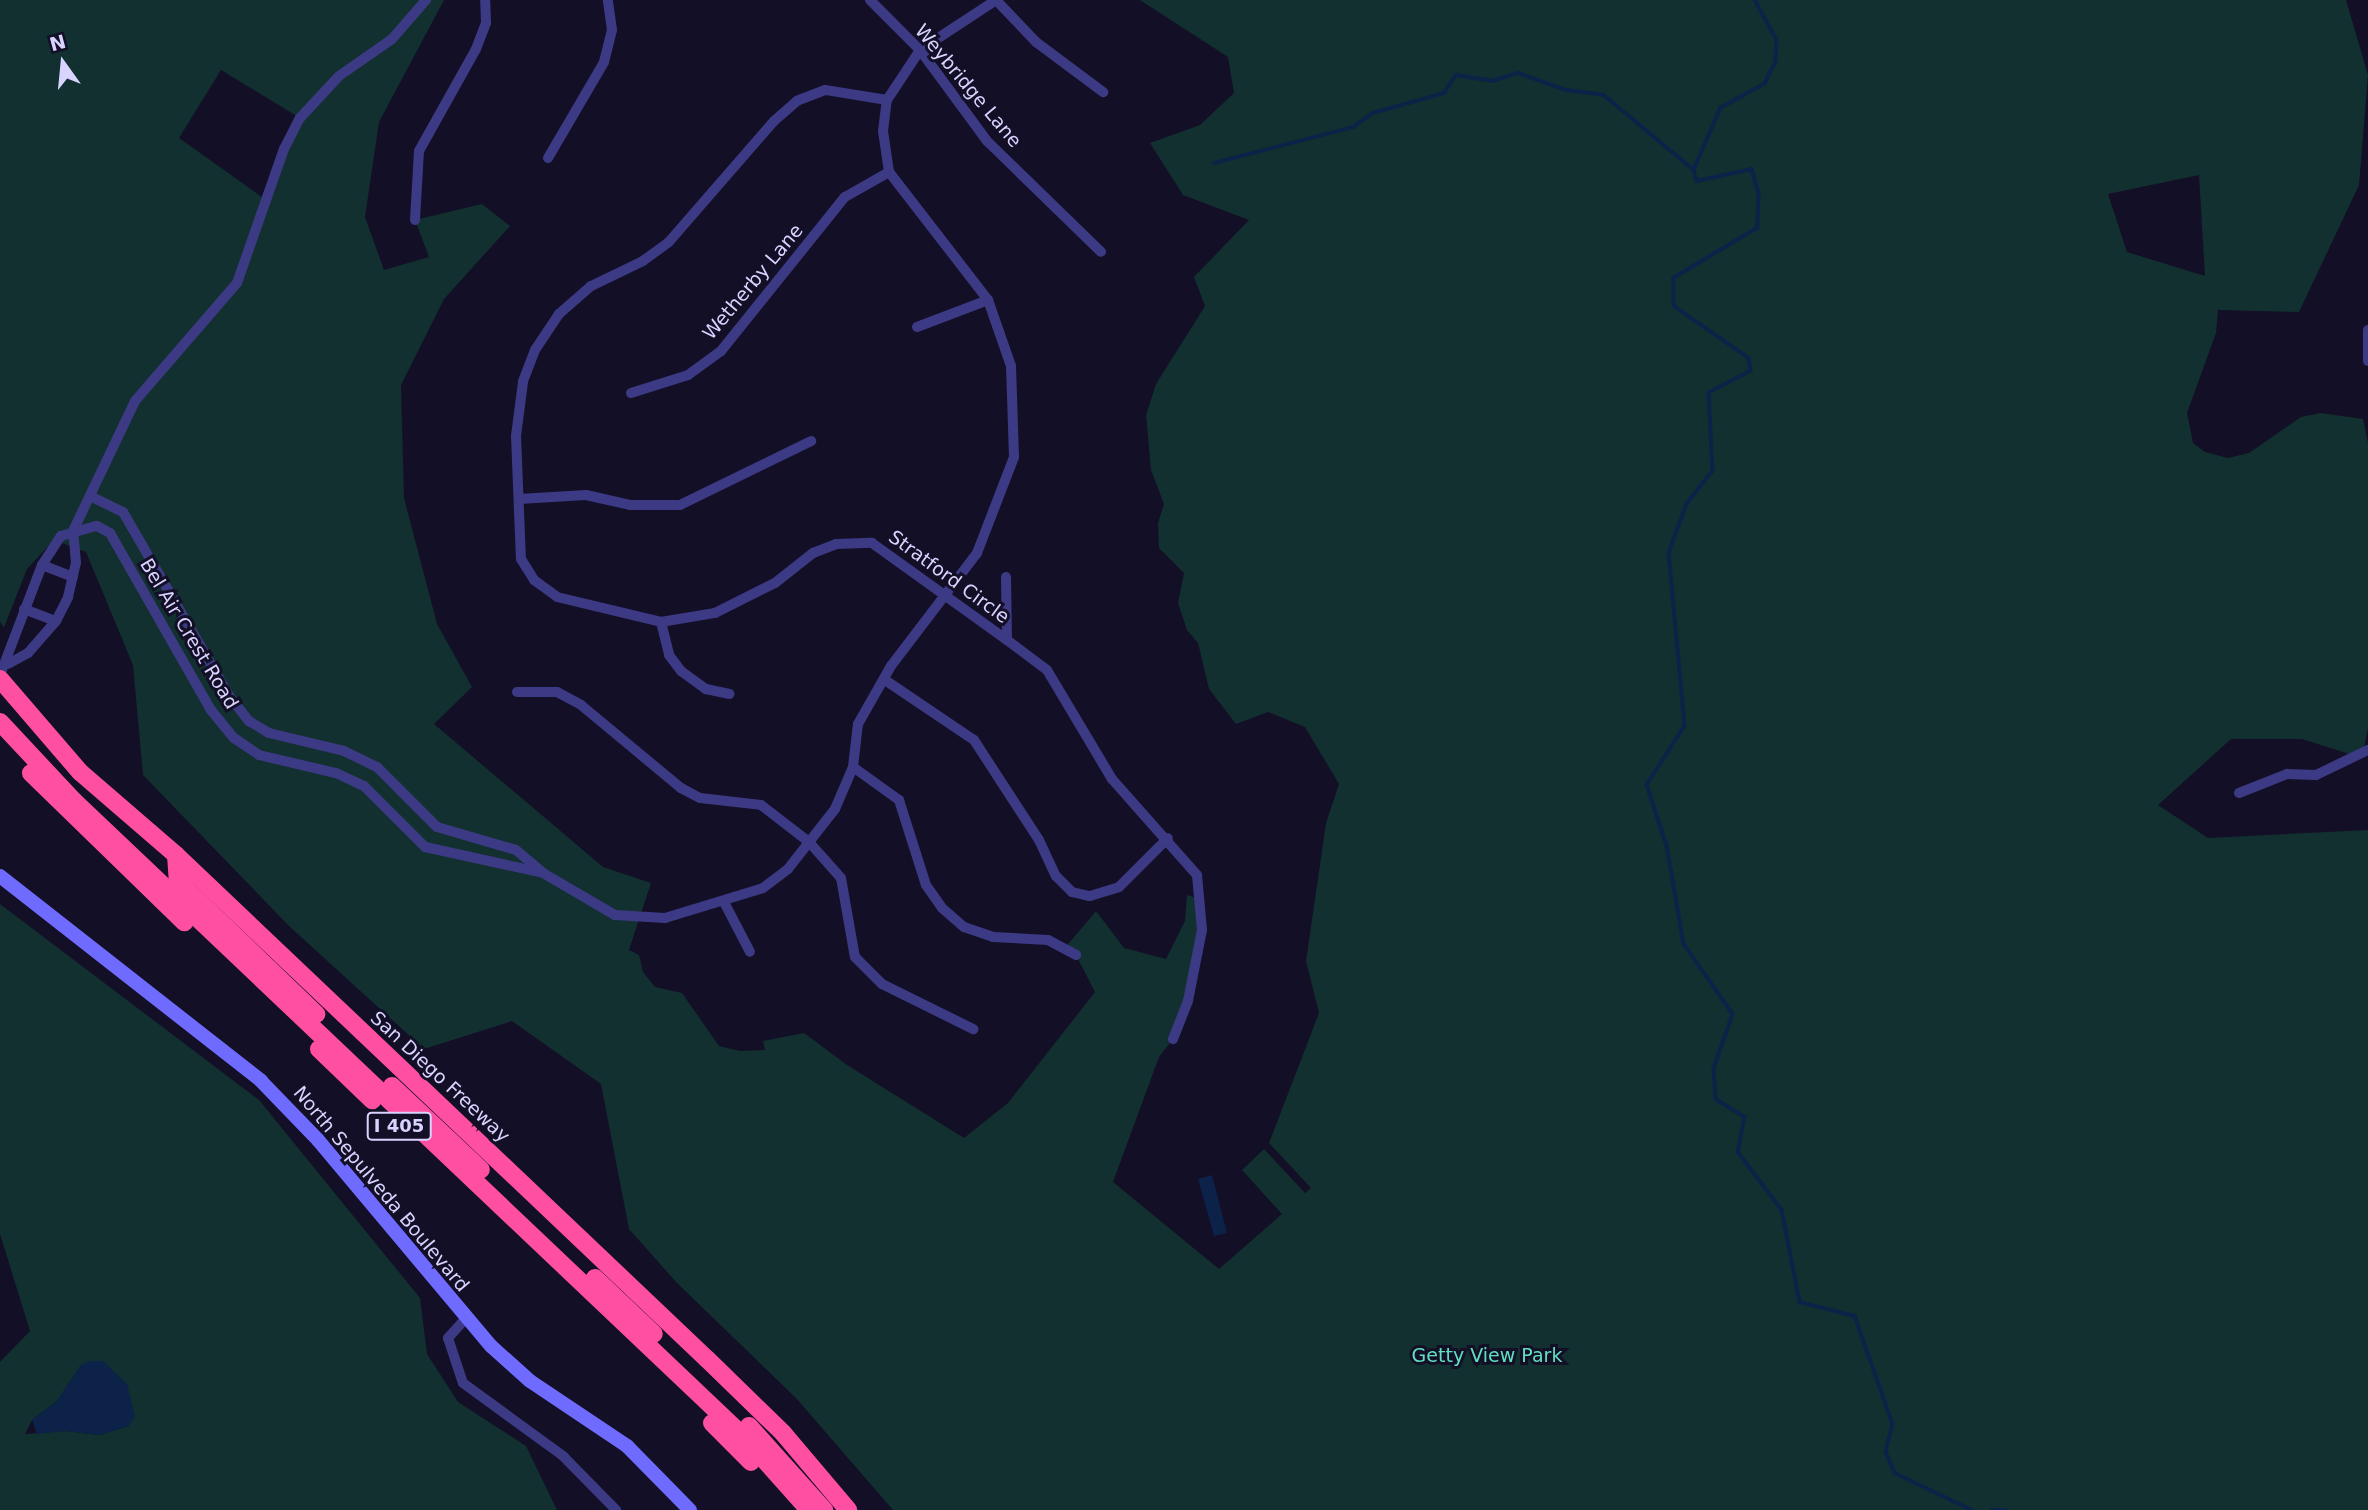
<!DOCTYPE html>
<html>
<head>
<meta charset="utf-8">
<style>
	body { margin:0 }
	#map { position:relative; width:2368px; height:1510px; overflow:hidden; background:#130f26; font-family:"DejaVu Sans",sans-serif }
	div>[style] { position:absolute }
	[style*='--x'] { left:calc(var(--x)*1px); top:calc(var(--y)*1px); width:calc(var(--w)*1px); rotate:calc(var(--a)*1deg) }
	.green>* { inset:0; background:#12302f }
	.water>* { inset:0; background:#0c2248 }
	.stream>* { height:3.5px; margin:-1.75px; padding:0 1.75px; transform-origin:1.75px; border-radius:1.75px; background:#0c2248 }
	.street>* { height:10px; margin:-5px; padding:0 5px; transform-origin:5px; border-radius:5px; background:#3d3a85 }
	.secondary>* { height:14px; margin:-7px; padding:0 7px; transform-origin:7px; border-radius:7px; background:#6f6bff }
	.highway>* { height:18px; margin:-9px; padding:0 9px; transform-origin:9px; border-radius:9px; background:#ff4fa3 }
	span { translate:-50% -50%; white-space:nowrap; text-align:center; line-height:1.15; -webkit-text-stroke:6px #130f26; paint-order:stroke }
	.shield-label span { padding:2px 5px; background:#130f26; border:2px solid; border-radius:5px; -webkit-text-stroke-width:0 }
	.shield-label { font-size:18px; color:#d9d4ff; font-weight:700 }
	.street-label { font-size:19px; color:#d9d4ff }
	.park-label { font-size:19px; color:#5fe0c0 }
	.north { position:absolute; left:28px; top:28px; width:70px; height:70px; -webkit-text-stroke:5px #130f26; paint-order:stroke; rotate:345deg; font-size:19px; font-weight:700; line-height:28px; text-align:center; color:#d9d4ff }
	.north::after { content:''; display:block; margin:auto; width:24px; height:32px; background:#d9d4ff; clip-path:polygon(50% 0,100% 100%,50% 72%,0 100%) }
</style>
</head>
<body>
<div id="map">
	<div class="green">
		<div style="clip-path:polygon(evenodd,0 0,444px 0,379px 122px,365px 217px,384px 270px,429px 257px,415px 220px,482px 204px,510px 226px,444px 299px,401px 385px,404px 498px,437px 624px,472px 687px,434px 724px,603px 867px,651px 883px,629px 950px,639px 955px,643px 972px,655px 987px,682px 993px,719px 1046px,740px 1051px,765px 1050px,763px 1041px,804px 1033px,847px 1065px,964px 1138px,1008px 1103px,1095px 992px,1076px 955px,1064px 949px,1096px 911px,1124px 948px,1166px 959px,1185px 921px,1187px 895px,1202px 900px,1188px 1001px,1173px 1039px,1159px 1057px,1113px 1182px,1219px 1269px,1282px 1214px,1242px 1170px,1264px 1149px,1305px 1193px,1311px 1188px,1269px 1143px,1319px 1013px,1306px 961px,1326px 823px,1339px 784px,1305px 727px,1268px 712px,1236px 724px,1209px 689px,1198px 643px,1187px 630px,1178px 603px,1184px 573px,1159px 548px,1158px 523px,1164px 504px,1151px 470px,1146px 415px,1156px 384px,1205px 306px,1194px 277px,1249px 220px,1183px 195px,1150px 143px,1200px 125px,1234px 93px,1228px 57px,1140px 0,2346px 0,2368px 75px,2359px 185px,2299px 312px,2218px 310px,2216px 333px,2187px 413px,2193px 443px,2205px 452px,2228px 458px,2249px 453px,2301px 417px,2321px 413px,2363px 419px,2368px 443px,2368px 728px,2362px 758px,2302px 739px,2231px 739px,2158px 805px,2208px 838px,2368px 830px,2368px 1510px,893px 1510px,796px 1398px,677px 1283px,629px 1229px,601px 1084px,512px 1021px,424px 1049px,289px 926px,143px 775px,133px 665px,86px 552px,54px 540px,27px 569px,4px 627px,0 622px,0 0,221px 70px,300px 118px,266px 200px,179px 138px,221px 70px,0 0,2199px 175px,2205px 276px,2127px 252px,2108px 194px,2199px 175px)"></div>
		<div style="clip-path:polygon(evenodd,0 904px,259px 1100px,420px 1298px,427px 1354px,458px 1402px,526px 1446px,557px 1510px,0 1510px,0 1362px,30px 1331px,0 1234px,0 904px,81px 1365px,129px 1426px,99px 1435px,65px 1431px,25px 1434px,32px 1420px,57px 1401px,81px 1365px)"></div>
	</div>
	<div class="water">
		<div style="clip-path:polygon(1212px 1175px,1227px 1233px,1214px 1236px,1198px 1179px)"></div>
		<div style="clip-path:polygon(89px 1361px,103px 1361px,127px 1384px,135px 1416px,129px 1426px,99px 1435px,65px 1431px,37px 1434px,32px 1420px,57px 1401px,81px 1365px)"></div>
	</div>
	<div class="stream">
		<div style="--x:1755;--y:0;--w:46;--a:61.2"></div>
		<div style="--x:1777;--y:40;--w:22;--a:93"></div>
		<div style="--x:1776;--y:62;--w:25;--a:117"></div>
		<div style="--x:1765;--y:84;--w:50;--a:151.4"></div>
		<div style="--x:1721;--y:108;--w:68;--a:113.5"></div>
		<div style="--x:1694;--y:170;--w:11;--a:75"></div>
		<div style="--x:1697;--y:181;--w:56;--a:-12.3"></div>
		<div style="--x:1752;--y:169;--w:25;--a:74"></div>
		<div style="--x:1759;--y:193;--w:35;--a:92"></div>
		<div style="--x:1758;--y:228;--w:98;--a:149.2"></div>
		<div style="--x:1674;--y:278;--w:28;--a:90"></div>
		<div style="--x:1674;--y:306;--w:91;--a:34.7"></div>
		<div style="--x:1749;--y:358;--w:13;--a:81"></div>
		<div style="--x:1751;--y:371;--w:47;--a:152.4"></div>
		<div style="--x:1709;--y:393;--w:78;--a:87.1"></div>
		<div style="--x:1713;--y:471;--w:42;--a:128.2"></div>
		<div style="--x:1687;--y:504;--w:52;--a:110.2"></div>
		<div style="--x:1669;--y:553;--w:174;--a:84.7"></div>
		<div style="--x:1685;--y:726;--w:70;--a:122.8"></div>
		<div style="--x:1647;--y:785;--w:64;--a:71.8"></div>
		<div style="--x:1667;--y:846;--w:99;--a:80.2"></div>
		<div style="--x:1684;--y:944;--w:85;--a:55"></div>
		<div style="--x:1733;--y:1014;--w:58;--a:109.1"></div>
		<div style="--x:1714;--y:1069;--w:30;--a:86"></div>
		<div style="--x:1716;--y:1099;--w:34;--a:32"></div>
		<div style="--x:1745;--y:1117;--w:36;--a:101"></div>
		<div style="--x:1738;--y:1152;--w:73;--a:52.8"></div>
		<div style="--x:1782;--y:1210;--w:94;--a:78.9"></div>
		<div style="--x:1800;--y:1302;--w:57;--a:14.3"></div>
		<div style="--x:1855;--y:1316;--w:114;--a:70.6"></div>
		<div style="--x:1893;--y:1424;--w:29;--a:104"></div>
		<div style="--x:1886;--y:1452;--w:23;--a:67"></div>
		<div style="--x:1895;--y:1473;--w:85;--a:25.7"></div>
		<div style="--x:1214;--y:163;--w:144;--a:-14.5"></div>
		<div style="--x:1353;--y:127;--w:24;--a:-35"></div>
		<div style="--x:1373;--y:113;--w:74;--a:-15.7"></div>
		<div style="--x:1444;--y:93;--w:22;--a:-56"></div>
		<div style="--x:1456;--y:75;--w:36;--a:9"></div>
		<div style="--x:1492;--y:81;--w:27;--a:-17"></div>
		<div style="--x:1518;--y:73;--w:51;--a:19.5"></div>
		<div style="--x:1566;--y:90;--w:38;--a:7"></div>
		<div style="--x:1604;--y:95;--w:117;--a:39.8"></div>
		<div style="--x:1992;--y:1510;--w:14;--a:0"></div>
	</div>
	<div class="street">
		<div style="--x:870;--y:0;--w:71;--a:45"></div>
		<div style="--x:920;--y:50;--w:113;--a:53.6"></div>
		<div style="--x:987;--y:141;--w:159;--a:44.2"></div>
		<div style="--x:996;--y:0;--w:58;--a:46.4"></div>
		<div style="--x:1036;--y:42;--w:84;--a:36.7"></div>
		<div style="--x:887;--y:100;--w:63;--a:-170.8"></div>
		<div style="--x:825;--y:90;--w:30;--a:159"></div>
		<div style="--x:797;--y:101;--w:30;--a:139"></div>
		<div style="--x:774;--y:121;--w:160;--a:131"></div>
		<div style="--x:669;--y:242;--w:32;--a:144"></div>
		<div style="--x:643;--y:261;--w:58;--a:154.3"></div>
		<div style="--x:591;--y:286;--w:43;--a:138.8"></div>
		<div style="--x:559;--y:314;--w:43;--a:123.7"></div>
		<div style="--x:535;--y:350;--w:34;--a:111"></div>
		<div style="--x:523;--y:382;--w:54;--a:97.4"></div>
		<div style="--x:516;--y:436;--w:123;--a:87.7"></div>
		<div style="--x:521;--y:559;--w:25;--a:58"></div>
		<div style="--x:534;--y:580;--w:29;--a:36"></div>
		<div style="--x:557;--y:597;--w:107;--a:13.5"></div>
		<div style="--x:661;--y:622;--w:55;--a:-9.5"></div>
		<div style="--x:715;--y:613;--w:67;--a:-26.6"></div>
		<div style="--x:775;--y:583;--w:48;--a:-38.3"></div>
		<div style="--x:813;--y:553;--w:25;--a:-21"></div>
		<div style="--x:836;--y:544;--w:36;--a:-2"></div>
		<div style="--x:872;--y:543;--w:166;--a:35.7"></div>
		<div style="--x:1007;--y:640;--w:50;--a:36.9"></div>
		<div style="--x:1047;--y:670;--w:127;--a:59.2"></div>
		<div style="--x:1112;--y:779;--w:128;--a:48.5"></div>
		<div style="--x:1197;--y:875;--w:55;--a:84.8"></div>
		<div style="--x:1202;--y:930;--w:72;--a:101.2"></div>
		<div style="--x:1188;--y:1001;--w:41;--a:111.5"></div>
		<div style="--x:548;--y:158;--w:111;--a:-59.7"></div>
		<div style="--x:604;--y:62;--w:33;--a:-76"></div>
		<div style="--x:612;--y:30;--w:30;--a:-98"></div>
		<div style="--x:415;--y:220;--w:69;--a:-86.7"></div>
		<div style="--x:419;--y:151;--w:117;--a:-60.8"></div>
		<div style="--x:476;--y:49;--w:28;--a:-69"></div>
		<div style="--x:486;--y:23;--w:23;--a:-92"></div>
		<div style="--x:917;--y:327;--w:76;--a:-20.8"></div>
		<div style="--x:2368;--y:330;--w:31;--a:90"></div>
		<div style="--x:631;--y:393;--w:60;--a:-17.5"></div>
		<div style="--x:688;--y:375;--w:41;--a:-36"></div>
		<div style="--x:721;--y:351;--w:198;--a:-51.2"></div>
		<div style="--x:845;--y:197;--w:51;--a:-29.6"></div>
		<div style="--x:90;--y:496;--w:37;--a:26"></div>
		<div style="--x:123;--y:512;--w:214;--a:60"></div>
		<div style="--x:230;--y:697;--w:31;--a:52"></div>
		<div style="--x:249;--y:721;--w:23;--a:31"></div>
		<div style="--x:269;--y:733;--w:77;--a:13.5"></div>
		<div style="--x:344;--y:751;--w:37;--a:26"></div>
		<div style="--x:377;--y:767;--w:85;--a:45"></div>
		<div style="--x:437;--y:827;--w:82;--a:16.2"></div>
		<div style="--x:516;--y:850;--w:35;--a:40"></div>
		<div style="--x:543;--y:873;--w:83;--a:30.3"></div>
		<div style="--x:615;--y:915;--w:50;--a:3.4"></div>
		<div style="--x:665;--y:918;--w:102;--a:-17"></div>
		<div style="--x:763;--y:888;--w:31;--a:-37"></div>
		<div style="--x:788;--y:869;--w:76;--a:-51.9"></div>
		<div style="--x:835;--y:809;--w:46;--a:-66.8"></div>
		<div style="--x:853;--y:767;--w:43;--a:-83.4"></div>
		<div style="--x:858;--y:724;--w:67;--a:-60.4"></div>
		<div style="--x:891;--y:666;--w:142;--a:-52.7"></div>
		<div style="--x:977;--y:553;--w:103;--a:-68.9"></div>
		<div style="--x:1014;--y:457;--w:91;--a:-91.9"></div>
		<div style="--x:1011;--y:366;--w:70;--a:-109.2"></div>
		<div style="--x:988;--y:300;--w:162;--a:-127.7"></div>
		<div style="--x:889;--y:172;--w:41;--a:-98.3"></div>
		<div style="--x:883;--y:131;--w:31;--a:-83"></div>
		<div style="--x:887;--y:100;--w:60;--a:-56.6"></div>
		<div style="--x:920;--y:50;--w:91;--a:-33.3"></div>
		<div style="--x:519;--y:499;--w:67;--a:-3.4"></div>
		<div style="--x:586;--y:495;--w:45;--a:12.8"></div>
		<div style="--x:630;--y:505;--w:50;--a:0"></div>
		<div style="--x:680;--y:505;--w:146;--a:-26"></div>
		<div style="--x:42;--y:565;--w:33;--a:21"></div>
		<div style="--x:1006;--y:577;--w:63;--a:89.1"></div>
		<div style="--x:24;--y:609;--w:34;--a:21"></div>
		<div style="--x:661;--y:622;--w:34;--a:76"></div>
		<div style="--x:669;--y:655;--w:20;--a:53"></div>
		<div style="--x:681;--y:671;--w:31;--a:36"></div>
		<div style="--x:706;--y:689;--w:24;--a:12"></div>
		<div style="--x:8;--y:664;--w:23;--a:-29"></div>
		<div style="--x:28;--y:653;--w:43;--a:-48.8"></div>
		<div style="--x:56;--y:621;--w:27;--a:-63"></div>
		<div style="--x:68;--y:597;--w:35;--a:-77"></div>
		<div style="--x:76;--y:563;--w:32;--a:-95"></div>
		<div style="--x:73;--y:531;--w:144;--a:-64.5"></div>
		<div style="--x:135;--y:401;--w:156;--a:-49.2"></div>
		<div style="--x:237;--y:283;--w:142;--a:-70.7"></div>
		<div style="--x:284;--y:149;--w:35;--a:-63"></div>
		<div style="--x:300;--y:118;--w:57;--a:-47.1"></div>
		<div style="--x:339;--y:76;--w:65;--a:-34.9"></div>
		<div style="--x:392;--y:39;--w:52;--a:-48.9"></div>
		<div style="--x:0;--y:675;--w:118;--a:-69.1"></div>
		<div style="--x:42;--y:565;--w:35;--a:-57"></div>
		<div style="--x:61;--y:536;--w:37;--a:-16"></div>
		<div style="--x:97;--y:526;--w:15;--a:28"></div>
		<div style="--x:110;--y:533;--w:204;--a:60.3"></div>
		<div style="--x:211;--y:710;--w:36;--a:51"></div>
		<div style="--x:234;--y:738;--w:30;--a:34"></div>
		<div style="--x:259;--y:755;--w:79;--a:13.2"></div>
		<div style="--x:336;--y:773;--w:31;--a:25"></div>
		<div style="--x:364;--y:786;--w:86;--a:45"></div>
		<div style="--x:425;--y:847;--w:121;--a:12.4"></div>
		<div style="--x:885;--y:680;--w:107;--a:34"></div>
		<div style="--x:974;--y:740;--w:119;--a:57"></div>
		<div style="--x:1039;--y:840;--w:40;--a:65"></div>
		<div style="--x:1056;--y:876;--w:23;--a:45"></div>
		<div style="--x:1072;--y:892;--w:18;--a:13"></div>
		<div style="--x:1090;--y:896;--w:30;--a:-17"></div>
		<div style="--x:1119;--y:887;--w:69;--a:-45"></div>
		<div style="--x:517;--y:692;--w:40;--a:0"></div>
		<div style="--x:557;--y:692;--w:27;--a:28"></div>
		<div style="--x:581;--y:705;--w:130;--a:39.7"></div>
		<div style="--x:681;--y:788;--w:21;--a:28"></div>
		<div style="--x:700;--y:798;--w:61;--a:6.5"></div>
		<div style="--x:761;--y:805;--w:61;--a:37.6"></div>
		<div style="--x:809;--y:842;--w:48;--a:48.4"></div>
		<div style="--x:841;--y:878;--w:80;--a:80"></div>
		<div style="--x:855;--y:957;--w:38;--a:45"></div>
		<div style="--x:882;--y:984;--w:102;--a:26.3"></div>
		<div style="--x:853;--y:767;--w:57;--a:35.7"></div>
		<div style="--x:899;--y:800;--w:89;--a:72.4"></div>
		<div style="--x:926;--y:885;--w:28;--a:55"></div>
		<div style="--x:942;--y:908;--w:29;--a:41"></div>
		<div style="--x:964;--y:927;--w:31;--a:19"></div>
		<div style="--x:993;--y:937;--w:55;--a:3.1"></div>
		<div style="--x:1048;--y:940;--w:32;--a:28"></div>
		<div style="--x:2239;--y:793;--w:52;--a:-21.6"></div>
		<div style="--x:2287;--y:774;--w:29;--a:2"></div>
		<div style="--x:2316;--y:775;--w:58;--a:-25.7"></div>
		<div style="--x:724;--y:902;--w:56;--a:62.5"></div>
		<div style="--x:466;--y:1318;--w:27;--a:132"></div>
		<div style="--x:448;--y:1338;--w:47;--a:71.6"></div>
		<div style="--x:463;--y:1383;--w:124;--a:36.1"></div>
		<div style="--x:563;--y:1456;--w:76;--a:45.5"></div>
	</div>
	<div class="secondary">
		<div style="--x:0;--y:876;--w:332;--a:38.1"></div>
		<div style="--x:261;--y:1081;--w:82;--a:46"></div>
		<div style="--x:318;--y:1140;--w:269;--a:50"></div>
		<div style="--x:491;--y:1346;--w:52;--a:41.9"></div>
		<div style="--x:530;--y:1381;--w:117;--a:33.8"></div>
		<div style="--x:627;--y:1446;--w:90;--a:45.5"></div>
	</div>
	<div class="highway">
		<div style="--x:0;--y:679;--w:123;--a:49.3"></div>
		<div style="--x:80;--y:772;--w:127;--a:40.8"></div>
		<div style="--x:176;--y:855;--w:732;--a:43.51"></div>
		<div style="--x:707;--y:1359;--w:106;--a:44.2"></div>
		<div style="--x:783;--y:1433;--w:101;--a:49.8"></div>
		<div style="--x:0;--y:722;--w:108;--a:46.9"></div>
		<div style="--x:74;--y:801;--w:921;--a:43.5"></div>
		<div style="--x:742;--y:1435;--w:101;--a:48.2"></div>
		<div style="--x:31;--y:773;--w:214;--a:44.2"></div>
		<div style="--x:176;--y:855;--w:26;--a:86"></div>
		<div style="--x:178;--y:881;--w:192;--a:43.9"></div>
		<div style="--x:319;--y:1049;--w:74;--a:43.9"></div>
		<div style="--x:392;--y:1086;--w:122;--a:43.3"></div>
		<div style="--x:595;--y:1278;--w:81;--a:43.5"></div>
		<div style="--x:712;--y:1423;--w:55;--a:45"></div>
		<div style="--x:749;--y:1426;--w:113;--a:48.2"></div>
	</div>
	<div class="shield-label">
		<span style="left:399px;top:1126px">I 405</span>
	</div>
	<div class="street-label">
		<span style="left:968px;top:86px;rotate:50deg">Weybridge Lane</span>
		<span style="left:753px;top:282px;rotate:-50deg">Wetherby Lane</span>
		<span style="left:949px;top:577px;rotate:36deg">Stratford Circle</span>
		<span style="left:189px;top:634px;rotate:59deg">Bel Air Crest Road</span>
		<span style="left:440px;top:1077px;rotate:43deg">San Diego Freeway</span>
		<span style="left:381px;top:1189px;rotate:50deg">North Sepulveda Boulevard</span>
	</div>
	<div class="park-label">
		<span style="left:1487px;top:1356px">Getty View Park</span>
	</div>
	<div class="north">N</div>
</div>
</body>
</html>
